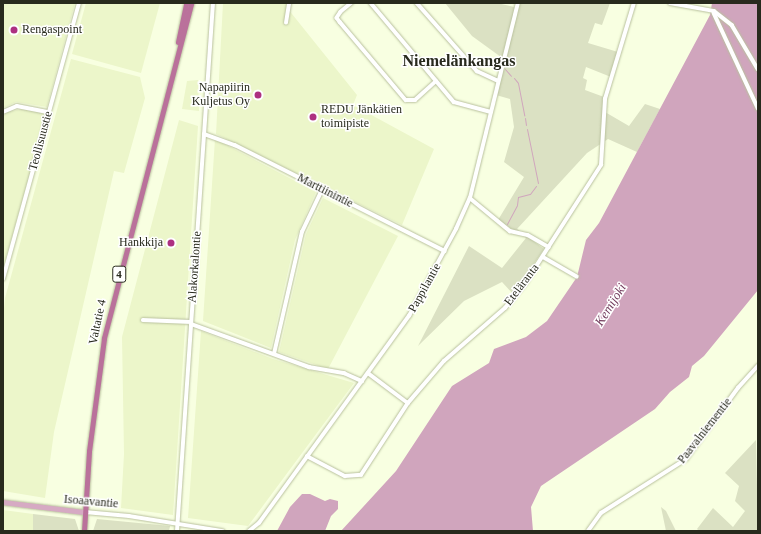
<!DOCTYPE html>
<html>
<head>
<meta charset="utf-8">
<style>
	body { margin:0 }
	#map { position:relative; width:761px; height:534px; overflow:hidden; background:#f8ffe1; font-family:Georgia,serif }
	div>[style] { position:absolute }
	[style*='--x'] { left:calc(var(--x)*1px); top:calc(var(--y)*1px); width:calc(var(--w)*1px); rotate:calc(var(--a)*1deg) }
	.built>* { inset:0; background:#ecf6ca }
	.green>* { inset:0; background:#dbe1c3 }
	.water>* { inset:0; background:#d0a5bd }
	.stream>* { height:1px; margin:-0.5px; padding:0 0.5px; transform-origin:0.5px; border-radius:0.5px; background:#d0a5bd }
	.roads { filter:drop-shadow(0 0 1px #b9c19e) drop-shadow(0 0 1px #b9c19e) }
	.minor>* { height:3.5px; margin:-1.75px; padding:0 1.75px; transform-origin:1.75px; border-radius:1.75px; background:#fff }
	.major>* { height:4.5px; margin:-2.25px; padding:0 2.25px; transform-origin:2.25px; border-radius:2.25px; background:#d6aac3 }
	.highway>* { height:5px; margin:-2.5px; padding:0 2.5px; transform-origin:2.5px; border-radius:2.5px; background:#ba719b }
	.dots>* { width:11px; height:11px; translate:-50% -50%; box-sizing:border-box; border:2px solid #fff; border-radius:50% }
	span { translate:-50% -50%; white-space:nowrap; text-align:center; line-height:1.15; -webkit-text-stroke:3px #fff; paint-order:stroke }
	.shield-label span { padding:1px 3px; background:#fff; border:1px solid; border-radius:3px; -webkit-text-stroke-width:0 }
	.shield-label { font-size:11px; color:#282a1d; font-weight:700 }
	.poi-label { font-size:12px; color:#282a1d }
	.left { translate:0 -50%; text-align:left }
	.right { translate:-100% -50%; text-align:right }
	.street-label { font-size:12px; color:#282a1d }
	.water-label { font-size:13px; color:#743d5e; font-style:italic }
	.district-label { font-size:16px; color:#282a1d; font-weight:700 }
	.frame { position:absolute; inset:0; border:4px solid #282a1d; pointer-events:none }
</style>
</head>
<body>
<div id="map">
	<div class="built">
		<div style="clip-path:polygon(3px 3px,75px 3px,47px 107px,16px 102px,3px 108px)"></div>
		<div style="clip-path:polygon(86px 3px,160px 3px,141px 73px,72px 54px)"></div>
		<div style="clip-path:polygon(223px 3px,287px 3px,288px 9px,357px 95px,353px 105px,434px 149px,402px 225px,216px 134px)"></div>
		<div style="clip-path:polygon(71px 59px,140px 77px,145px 98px,124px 173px,114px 171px,54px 432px,45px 498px,3px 491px,3px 318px,5px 298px)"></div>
		<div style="clip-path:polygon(198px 80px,199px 111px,182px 109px,187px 81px)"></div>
		<div style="clip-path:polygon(21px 109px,47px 114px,3px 268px,3px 116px,8px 112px)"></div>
		<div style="clip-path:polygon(179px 120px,198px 126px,173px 515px,121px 508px,124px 454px,122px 337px)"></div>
		<div style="clip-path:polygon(215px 139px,316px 192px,295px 240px,271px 348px,203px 321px)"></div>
		<div style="clip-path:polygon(323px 198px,398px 236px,328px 369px,279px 352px,306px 234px)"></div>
		<div style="clip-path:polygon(201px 331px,273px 359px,354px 383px,248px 526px,188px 518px)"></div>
		<div style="clip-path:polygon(3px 510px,33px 514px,33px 531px,3px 531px)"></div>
	</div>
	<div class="green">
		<div style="clip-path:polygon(445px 3px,497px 3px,518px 8px,519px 3px,610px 3px,602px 25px,595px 23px,588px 43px,618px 52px,611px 77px,586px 67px,583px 78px,587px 80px,585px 90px,604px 97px,605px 112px,629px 126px,645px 104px,660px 109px,637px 152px,608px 139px,587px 153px,517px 229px,544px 249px,513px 294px,502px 282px,464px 301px,418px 346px,469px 246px,502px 268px,526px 238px,498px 220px,524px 177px,504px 162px,514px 127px,510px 99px,496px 95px,505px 60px,472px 36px)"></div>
		<div style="clip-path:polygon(756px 440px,758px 531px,699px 531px,697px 529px,713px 508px,733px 527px,745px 511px,735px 501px,739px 486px,725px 473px)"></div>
		<div style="clip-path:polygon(661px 507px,666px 511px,676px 531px,666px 531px)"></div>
		<div style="clip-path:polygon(33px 514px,75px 519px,79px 531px,33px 531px)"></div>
		<div style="clip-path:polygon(97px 519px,170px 526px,169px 531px,93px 531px)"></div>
	</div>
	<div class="water">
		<div style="clip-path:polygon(712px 3px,758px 3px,758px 290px,704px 356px,692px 366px,689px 377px,670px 392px,655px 409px,541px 486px,531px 507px,533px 531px,341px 531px,396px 471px,452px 386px,489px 363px,494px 349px,526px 337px,547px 321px,577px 277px,586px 240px,599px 223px,710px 15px)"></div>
		<div style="clip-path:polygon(302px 494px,310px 494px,325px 501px,330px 499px,338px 501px,338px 509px,331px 516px,325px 531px,277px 531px,290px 507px)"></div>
	</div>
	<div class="stream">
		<div style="--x:505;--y:69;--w:9;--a:49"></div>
		<div style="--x:514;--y:78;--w:6;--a:51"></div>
		<div style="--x:518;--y:83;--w:33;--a:79"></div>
		<div style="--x:525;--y:118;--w:7;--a:82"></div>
		<div style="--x:527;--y:129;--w:55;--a:78.5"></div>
		<div style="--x:507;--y:224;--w:21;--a:-62"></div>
		<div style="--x:517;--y:205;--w:8;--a:-83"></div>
		<div style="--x:518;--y:197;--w:12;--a:-14"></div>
		<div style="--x:530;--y:194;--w:10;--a:-53"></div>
	</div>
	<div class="roads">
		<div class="minor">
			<div style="--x:352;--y:3;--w:14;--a:141"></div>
			<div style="--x:341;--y:12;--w:7;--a:124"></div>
			<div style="--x:337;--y:18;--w:5;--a:53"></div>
			<div style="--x:340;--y:22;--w:102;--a:49.8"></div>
			<div style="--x:406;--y:100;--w:9;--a:0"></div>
			<div style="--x:415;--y:100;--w:28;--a:-42"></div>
			<div style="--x:371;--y:3;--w:129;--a:50"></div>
			<div style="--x:454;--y:102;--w:38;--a:15"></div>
			<div style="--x:417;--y:3;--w:91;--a:48.6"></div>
			<div style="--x:477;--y:71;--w:23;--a:25"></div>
			<div style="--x:670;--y:3;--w:45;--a:10.3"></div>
			<div style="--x:714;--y:11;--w:23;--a:38"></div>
			<div style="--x:732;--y:25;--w:51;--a:59.4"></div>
			<div style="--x:714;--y:13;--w:105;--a:65.1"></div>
			<div style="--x:286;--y:23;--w:20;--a:-81"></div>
			<div style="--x:3;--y:112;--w:15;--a:-23"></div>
			<div style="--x:17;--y:106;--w:32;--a:11"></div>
			<div style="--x:204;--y:134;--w:33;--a:20"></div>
			<div style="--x:235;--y:145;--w:235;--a:26.8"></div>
			<div style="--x:470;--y:198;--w:52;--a:39.5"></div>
			<div style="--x:510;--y:231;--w:18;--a:13"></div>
			<div style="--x:528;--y:235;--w:24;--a:30"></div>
			<div style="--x:543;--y:257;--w:39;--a:30"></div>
			<div style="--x:3;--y:279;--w:286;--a:-74.6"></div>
			<div style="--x:143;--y:320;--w:48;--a:2.4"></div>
			<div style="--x:191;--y:324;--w:126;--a:20"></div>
			<div style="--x:309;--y:367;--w:36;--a:10"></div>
			<div style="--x:344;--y:373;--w:20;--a:24"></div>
			<div style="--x:274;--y:354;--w:125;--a:-77.1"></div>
			<div style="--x:302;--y:232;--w:47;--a:-64.5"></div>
			<div style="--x:368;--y:373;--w:50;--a:36.9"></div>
			<div style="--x:307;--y:456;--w:43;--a:27.8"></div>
			<div style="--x:345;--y:476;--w:16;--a:-4"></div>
			<div style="--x:361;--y:475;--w:86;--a:-56.9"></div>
			<div style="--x:408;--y:403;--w:55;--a:-49.4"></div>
			<div style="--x:444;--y:361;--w:81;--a:-41"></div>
			<div style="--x:505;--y:308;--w:33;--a:-51"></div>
			<div style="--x:526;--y:282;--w:139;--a:-57.3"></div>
			<div style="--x:601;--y:165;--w:66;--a:-86.5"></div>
			<div style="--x:605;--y:99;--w:100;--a:-73.2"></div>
			<div style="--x:85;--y:512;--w:44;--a:5.2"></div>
			<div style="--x:129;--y:516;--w:95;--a:9.1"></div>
			<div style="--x:177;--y:531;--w:529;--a:-86.1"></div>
			<div style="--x:249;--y:531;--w:13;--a:-39"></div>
			<div style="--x:259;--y:523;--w:256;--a:-54.1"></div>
			<div style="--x:409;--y:316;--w:99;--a:-61.6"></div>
			<div style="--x:456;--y:229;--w:34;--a:-66"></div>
			<div style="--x:470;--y:198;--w:201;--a:-76.2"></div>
			<div style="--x:588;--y:531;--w:22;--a:-54"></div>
			<div style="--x:601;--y:513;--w:101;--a:-32.4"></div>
			<div style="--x:686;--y:459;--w:88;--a:-53.8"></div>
			<div style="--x:738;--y:388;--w:30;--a:-48"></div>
		</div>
		<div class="major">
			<div style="--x:3;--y:502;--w:83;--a:7"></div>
		</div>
		<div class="highway">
			<div style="--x:178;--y:42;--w:40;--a:-78"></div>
			<div style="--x:84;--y:531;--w:80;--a:-86.4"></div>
			<div style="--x:89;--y:451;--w:114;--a:-82.4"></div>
			<div style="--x:104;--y:338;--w:346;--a:-75.4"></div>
		</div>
	</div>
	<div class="dots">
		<div style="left:14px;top:30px;background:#ad3081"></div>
		<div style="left:258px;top:95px;background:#ad3081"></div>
		<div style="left:313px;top:117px;background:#ad3081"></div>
		<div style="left:171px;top:243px;background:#ad3081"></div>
	</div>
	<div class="shield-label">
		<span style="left:119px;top:274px">4</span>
	</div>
	<div class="poi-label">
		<span class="left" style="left:22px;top:30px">Rengaspoint</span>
		<span class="right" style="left:250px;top:95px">Napapiirin<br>Kuljetus Oy</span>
		<span class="left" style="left:321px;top:117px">REDU Jänkätien<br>toimipiste</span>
		<span class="right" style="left:163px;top:243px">Hankkija</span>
	</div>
	<div class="street-label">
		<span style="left:41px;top:141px;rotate:-75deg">Teollisuustie</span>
		<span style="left:325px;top:191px;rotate:27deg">Marttiinintie</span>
		<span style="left:195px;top:267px;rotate:-86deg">Alakorkalontie</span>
		<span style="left:522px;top:285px;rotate:-53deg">Eteläranta</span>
		<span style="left:425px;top:288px;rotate:-61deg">Pappilantie</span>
		<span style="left:98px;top:322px;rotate:-78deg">Valtatie 4</span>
		<span style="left:705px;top:431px;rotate:-52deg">Paavalniementie</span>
		<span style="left:91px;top:502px;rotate:5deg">Isoaavantie</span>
	</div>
	<div class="water-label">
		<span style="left:611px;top:305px;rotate:-58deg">Kemijoki</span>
	</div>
	<div class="district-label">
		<span style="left:459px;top:61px">Niemelänkangas</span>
	</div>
	<div class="frame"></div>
</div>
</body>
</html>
